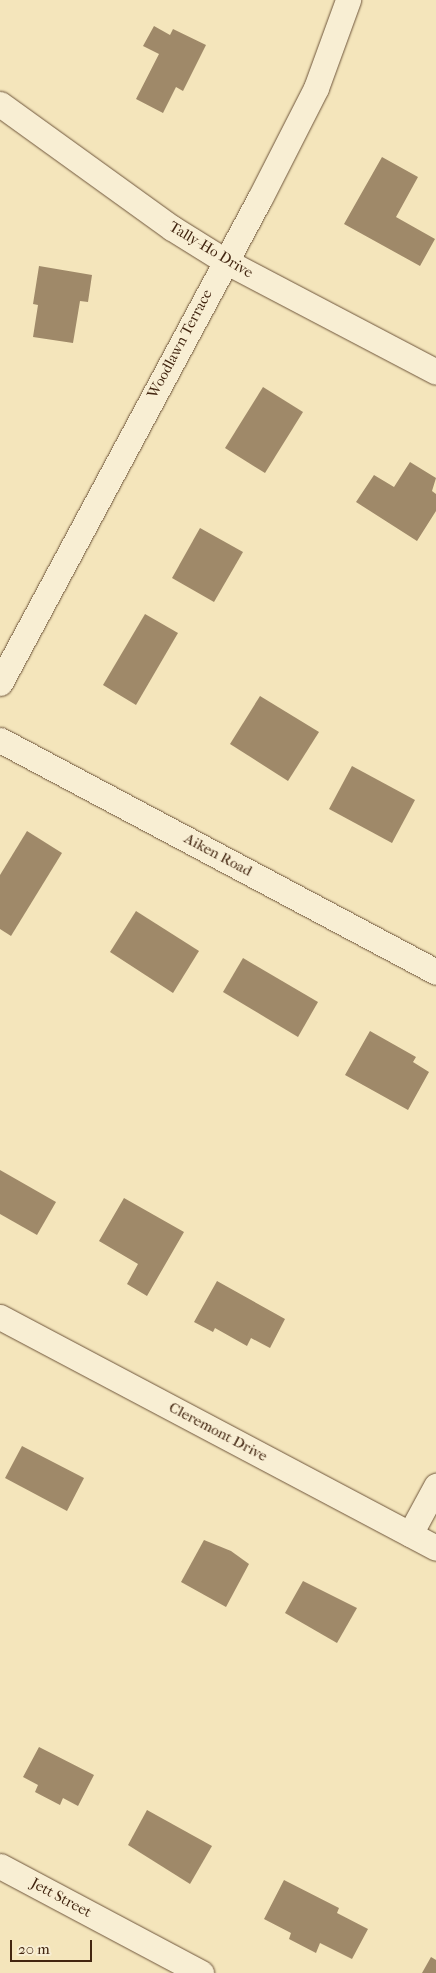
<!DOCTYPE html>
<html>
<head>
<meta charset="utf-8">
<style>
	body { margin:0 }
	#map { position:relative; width:436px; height:1973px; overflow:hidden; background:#f4e5bb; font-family:"IM FELL French Canon",serif }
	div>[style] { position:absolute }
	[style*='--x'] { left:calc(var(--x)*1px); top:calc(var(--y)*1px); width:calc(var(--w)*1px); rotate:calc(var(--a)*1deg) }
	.building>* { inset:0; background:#9f8969 }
	.roads { filter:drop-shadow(0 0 1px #6e553b) drop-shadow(0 0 1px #6e553b) }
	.street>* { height:25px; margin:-12.5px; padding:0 12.5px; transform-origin:12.5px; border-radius:12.5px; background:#f8eed3 }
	span { translate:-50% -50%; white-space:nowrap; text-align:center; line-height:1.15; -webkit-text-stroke:4.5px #f8eed3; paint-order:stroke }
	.street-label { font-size:15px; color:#422510 }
	.scale { position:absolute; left:10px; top:1940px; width:82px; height:22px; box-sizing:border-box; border:2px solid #422510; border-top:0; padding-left:6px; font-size:15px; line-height:18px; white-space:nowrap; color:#422510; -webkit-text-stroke:4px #f8eed3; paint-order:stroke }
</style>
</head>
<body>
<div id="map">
	<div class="building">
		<div style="clip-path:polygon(154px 26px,170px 35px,173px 29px,206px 45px,183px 91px,176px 87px,163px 113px,136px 99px,159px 54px,143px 46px)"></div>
		<div style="clip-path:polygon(382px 157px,418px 177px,396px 217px,435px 239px,420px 266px,344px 224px)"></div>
		<div style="clip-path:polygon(39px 266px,92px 275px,88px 302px,80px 301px,73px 343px,33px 337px,38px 305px,33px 304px)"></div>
		<div style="clip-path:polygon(263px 387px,303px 412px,265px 473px,225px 448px)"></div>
		<div style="clip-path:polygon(410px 462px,436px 478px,432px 491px,436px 494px,436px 511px,417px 541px,356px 502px,374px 475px,394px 487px)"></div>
		<div style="clip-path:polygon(200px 528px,243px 552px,214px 602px,172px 578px)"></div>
		<div style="clip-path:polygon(145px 614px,178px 633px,136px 705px,103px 685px)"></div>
		<div style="clip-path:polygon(260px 696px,319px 732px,288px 781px,230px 744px)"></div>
		<div style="clip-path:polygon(352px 766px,415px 800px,392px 843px,329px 809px)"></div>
		<div style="clip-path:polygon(27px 831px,62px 853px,11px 936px,0 929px,0 875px)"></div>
		<div style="clip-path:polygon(136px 911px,199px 951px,173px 993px,110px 952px)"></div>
		<div style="clip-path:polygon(243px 958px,318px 1002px,298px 1037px,223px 992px)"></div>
		<div style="clip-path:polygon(370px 1031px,416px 1057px,413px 1062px,429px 1072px,408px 1110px,345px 1075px)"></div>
		<div style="clip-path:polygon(0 1170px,56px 1202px,37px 1235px,0 1214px)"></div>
		<div style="clip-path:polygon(124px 1198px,184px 1232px,147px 1296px,127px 1284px,138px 1264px,99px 1241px)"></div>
		<div style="clip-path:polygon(217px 1281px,285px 1319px,270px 1348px,251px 1338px,247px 1346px,215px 1328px,213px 1332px,194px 1322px)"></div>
		<div style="clip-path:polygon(22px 1446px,84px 1478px,67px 1511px,5px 1478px)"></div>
		<div style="clip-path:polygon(204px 1540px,231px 1551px,249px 1564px,226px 1607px,181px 1582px)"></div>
		<div style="clip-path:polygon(303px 1581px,357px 1608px,337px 1643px,285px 1613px)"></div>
		<div style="clip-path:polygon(39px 1747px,94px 1775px,78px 1806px,63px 1798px,60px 1805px,35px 1792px,38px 1785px,23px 1777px)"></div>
		<div style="clip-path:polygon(147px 1810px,212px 1846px,190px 1884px,128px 1845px)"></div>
		<div style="clip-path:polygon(284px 1880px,339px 1908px,337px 1913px,368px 1929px,352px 1959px,320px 1943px,316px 1953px,289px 1939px,291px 1933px,264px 1919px)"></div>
		<div style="clip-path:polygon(431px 1957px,436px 1960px,436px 1973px,422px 1973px)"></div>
	</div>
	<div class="roads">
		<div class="street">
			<div style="--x:0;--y:104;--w:212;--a:35.8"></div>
			<div style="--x:172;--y:228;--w:62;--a:31.9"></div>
			<div style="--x:225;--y:261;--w:238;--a:27.7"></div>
			<div style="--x:0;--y:683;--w:550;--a:-61.81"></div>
			<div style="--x:260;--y:198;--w:123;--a:-63"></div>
			<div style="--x:316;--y:88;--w:94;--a:-70"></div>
			<div style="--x:0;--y:740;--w:494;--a:28"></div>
			<div style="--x:0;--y:1317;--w:493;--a:27.9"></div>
			<div style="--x:410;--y:1534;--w:55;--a:-61.6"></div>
			<div style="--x:0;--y:1866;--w:228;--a:28"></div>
		</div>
	</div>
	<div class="street-label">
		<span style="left:211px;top:250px;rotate:31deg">Tally-Ho Drive</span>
		<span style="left:180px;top:344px;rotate:-62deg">Woodlawn Terrace</span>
		<span style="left:218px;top:855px;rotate:28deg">Aiken Road</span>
		<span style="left:218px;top:1432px;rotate:28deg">Cleremont Drive</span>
		<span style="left:61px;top:1898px;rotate:28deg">Jett Street</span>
	</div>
	<div class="scale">20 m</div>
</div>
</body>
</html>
